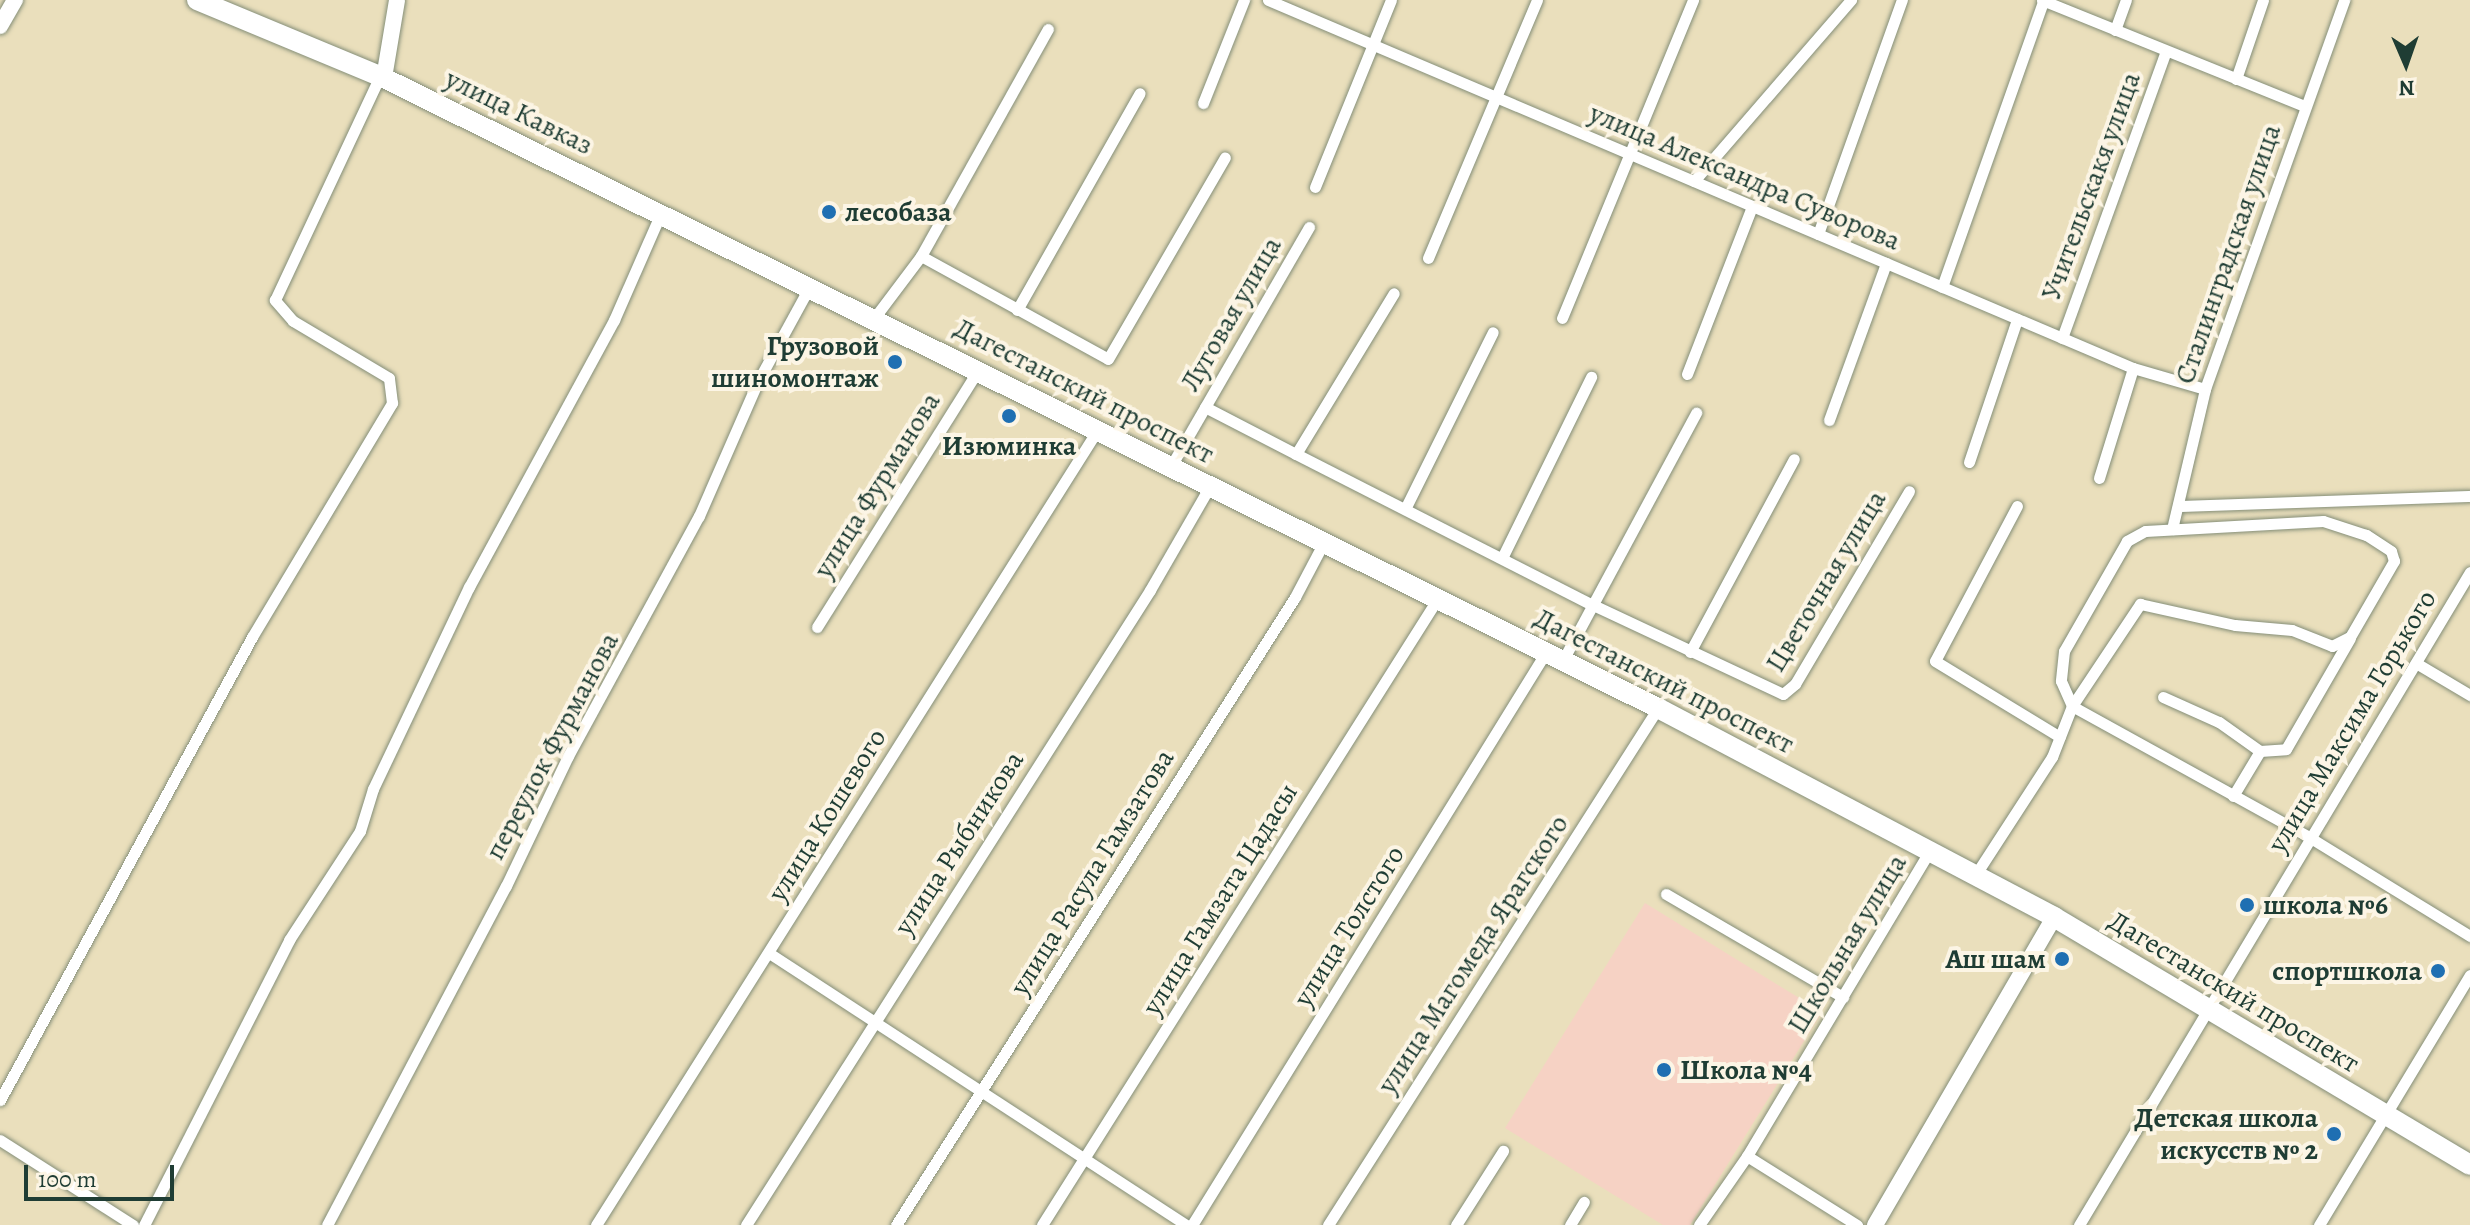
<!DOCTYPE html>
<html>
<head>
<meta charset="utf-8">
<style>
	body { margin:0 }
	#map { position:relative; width:2470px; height:1225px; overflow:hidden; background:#eadfbc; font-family:Alegreya,serif }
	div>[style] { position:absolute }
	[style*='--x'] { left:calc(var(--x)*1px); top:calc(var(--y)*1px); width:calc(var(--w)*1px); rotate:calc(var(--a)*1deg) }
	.built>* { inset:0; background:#f6d2c4 }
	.roads { filter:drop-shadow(0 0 2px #848e78) drop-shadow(0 0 2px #848e78) }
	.street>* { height:11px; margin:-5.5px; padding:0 5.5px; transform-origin:5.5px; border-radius:5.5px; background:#fff }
	.secondary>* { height:16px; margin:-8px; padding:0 8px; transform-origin:8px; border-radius:8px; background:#fff }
	.highway>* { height:20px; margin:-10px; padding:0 10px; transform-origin:10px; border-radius:10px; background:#fff }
	.dots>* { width:22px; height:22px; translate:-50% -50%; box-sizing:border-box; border:4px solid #fcf5e5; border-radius:50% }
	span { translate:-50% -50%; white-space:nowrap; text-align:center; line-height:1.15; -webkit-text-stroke:8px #fcf5e5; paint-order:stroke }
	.street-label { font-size:28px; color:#1f3d34 }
	.poi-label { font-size:28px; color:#1f3d34; font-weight:700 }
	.left { translate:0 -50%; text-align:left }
	.right { translate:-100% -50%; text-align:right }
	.north { position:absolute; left:2366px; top:24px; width:80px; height:80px; -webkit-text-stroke:6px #fcf5e5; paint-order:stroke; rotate:178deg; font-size:22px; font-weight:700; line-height:32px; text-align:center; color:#1f3d34 }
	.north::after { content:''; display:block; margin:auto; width:28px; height:36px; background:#1f3d34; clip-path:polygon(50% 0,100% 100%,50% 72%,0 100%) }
	.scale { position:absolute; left:24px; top:1165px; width:150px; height:36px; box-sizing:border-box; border:4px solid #1f3d34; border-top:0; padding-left:10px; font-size:24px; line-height:28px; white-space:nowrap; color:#1f3d34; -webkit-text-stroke:6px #fcf5e5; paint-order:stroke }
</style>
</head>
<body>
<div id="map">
	<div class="built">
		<div style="clip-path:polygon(1645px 903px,1822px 1012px,1690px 1225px,1663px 1225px,1505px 1128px)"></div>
	</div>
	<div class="roads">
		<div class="street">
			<div style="--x:1268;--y:0;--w:940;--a:23.05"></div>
			<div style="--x:2133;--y:368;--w:75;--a:16.3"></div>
			<div style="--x:2042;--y:0;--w:284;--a:22"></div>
			<div style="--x:2115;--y:30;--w:32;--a:-70"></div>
			<div style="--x:2236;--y:79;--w:83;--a:-71.1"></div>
			<div style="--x:1203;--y:103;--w:111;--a:-68.3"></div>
			<div style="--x:1694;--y:181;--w:240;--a:-49.1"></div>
			<div style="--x:1315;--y:187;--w:202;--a:-67.9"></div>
			<div style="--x:1818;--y:234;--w:249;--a:-70.3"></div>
			<div style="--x:921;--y:256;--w:213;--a:28.8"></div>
			<div style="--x:1108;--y:359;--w:233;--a:-59.9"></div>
			<div style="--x:1428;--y:258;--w:280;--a:-67.1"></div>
			<div style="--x:1942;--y:287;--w:303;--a:-70.5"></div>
			<div style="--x:1017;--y:310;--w:249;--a:-60.5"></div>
			<div style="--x:875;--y:317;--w:76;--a:-53"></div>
			<div style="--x:921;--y:256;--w:260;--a:-60.8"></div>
			<div style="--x:1562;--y:318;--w:344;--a:-67.6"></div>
			<div style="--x:2062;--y:338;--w:305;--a:-70.1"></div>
			<div style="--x:1687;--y:374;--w:180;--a:-68.8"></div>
			<div style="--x:1205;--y:407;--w:102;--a:27.3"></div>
			<div style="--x:1296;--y:454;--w:188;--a:-58.7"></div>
			<div style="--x:1829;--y:420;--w:167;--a:-70"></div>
			<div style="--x:1296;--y:454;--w:331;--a:27"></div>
			<div style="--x:1591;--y:604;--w:212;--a:25.1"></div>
			<div style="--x:1783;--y:694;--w:16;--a:-40"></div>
			<div style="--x:1795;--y:684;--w:224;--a:-59.4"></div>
			<div style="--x:1969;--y:462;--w:151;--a:-71.4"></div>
			<div style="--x:1171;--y:466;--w:276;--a:-60"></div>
			<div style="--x:2099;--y:478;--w:115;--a:-72.8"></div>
			<div style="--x:2017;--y:506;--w:175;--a:117.9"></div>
			<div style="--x:1935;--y:661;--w:146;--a:31.3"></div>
			<div style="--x:2179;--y:506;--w:291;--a:-2"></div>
			<div style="--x:1406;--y:507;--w:195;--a:-63.6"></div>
			<div style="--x:2172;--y:529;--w:144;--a:-76.7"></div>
			<div style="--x:2205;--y:389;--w:413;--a:-70.3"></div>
			<div style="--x:1502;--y:558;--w:202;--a:-63.8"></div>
			<div style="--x:817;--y:627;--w:303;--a:-57.9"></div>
			<div style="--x:1690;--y:652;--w:219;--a:-61.7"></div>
			<div style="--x:1563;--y:660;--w:281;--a:-61.7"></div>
			<div style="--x:2416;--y:663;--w:63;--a:30.7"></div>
			<div style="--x:2163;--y:697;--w:61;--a:24.1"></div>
			<div style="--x:2219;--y:722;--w:50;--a:35.3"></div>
			<div style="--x:2260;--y:751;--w:26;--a:-4"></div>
			<div style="--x:2286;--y:749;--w:128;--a:-60"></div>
			<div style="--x:2072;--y:706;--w:271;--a:28.9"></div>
			<div style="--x:2309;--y:837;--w:189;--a:31.6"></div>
			<div style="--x:2233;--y:796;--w:52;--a:-59"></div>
			<div style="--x:1976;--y:874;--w:140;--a:-57"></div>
			<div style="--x:2052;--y:757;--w:55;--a:-68.6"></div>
			<div style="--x:2072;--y:706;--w:123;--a:-56.3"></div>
			<div style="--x:2140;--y:604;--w:97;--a:12.5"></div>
			<div style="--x:2235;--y:625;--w:57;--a:5"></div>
			<div style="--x:2292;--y:630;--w:43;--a:21.8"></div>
			<div style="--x:2332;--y:646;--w:20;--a:-27"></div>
			<div style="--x:2350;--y:637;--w:88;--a:-59.9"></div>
			<div style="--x:2394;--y:561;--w:10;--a:-107"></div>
			<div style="--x:2391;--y:551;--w:30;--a:-147"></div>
			<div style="--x:2366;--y:535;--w:45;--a:-162"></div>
			<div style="--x:2323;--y:521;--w:178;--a:176.8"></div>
			<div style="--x:2145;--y:531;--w:21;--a:151"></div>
			<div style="--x:2127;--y:541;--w:127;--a:119.8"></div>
			<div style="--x:2064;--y:651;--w:30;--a:96"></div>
			<div style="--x:2061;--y:681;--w:27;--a:66"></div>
			<div style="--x:1666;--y:894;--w:205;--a:30.2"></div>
			<div style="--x:769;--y:953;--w:499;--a:33.1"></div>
			<div style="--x:0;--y:1100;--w:527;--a:-61.44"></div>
			<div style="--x:252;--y:637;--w:273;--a:-59.1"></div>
			<div style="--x:392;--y:403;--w:25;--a:-97"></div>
			<div style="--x:389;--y:378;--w:112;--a:-149.3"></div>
			<div style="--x:293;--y:321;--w:28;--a:-131"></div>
			<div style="--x:275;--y:300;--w:247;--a:-64.9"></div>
			<div style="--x:0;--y:1140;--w:158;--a:32.6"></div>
			<div style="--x:1747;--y:1156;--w:130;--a:32.1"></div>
			<div style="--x:144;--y:1225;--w:320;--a:-63"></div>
			<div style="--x:289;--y:940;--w:130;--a:-56.9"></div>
			<div style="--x:360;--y:831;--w:44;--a:-72.8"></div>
			<div style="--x:373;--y:789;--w:224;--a:-64.6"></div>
			<div style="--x:469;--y:587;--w:304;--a:-61.5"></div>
			<div style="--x:614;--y:320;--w:117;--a:-66.3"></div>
			<div style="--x:327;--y:1225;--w:383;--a:-62.2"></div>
			<div style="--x:506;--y:886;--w:144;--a:-64.5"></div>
			<div style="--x:568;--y:756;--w:273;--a:-61.4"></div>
			<div style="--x:699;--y:516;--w:147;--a:-66.4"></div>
			<div style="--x:758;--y:381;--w:108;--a:-61.3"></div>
			<div style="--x:596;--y:1225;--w:941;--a:-57.76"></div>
			<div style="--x:746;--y:1225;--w:753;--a:-57.53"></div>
			<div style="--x:1150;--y:590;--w:120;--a:-60"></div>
			<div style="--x:896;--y:1225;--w:744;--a:-57.57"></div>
			<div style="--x:1295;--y:597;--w:62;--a:-62.2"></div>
			<div style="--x:1042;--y:1225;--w:742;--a:-57.72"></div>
			<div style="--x:1192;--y:1225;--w:674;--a:-58.29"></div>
			<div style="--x:1328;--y:1225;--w:613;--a:-57.45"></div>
			<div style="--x:1456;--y:1225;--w:88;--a:-57.6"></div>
			<div style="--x:1570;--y:1225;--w:27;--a:-59"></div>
			<div style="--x:1699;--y:1225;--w:84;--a:-55.2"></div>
			<div style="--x:1747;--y:1156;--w:358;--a:-59.1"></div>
			<div style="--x:2079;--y:1225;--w:761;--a:-59.09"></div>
			<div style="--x:2319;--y:1225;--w:292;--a:-58.9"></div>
		</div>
		<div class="secondary">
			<div style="--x:0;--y:26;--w:30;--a:-60"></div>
			<div style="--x:384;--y:78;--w:79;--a:-80.5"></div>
			<div style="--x:1875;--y:1225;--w:356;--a:-59.8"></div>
		</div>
		<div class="highway">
			<div style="--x:197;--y:0;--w:203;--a:22.6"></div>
			<div style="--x:384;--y:78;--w:1421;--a:26.31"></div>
			<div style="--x:1658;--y:708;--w:448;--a:27.8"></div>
			<div style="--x:2054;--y:917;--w:484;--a:30.8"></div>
		</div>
	</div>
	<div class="dots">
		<div style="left:829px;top:212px;background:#1f6fb2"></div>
		<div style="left:895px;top:362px;background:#1f6fb2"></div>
		<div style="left:1009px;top:416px;background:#1f6fb2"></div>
		<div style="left:2247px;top:905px;background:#1f6fb2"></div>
		<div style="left:2062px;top:959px;background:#1f6fb2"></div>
		<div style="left:2438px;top:971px;background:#1f6fb2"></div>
		<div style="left:1664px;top:1070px;background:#1f6fb2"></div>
		<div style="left:2334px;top:1134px;background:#1f6fb2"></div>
	</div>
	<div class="street-label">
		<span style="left:519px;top:112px;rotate:26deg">улица Кавказ</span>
		<span style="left:1745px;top:177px;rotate:23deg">улица Александра Суворова</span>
		<span style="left:2091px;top:186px;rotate:-70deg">Учительскакя улица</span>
		<span style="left:2228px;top:254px;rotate:-71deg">Сталинградская улица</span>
		<span style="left:1231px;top:314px;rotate:-60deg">Луговая улица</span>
		<span style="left:1084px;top:391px;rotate:27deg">Дагестанский проспект</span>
		<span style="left:877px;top:485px;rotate:-58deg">улица Фурманова</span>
		<span style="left:1826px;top:581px;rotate:-59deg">Цветочная улица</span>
		<span style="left:1664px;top:681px;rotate:27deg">Дагестанский проспект</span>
		<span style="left:2352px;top:721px;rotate:-59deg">улица Максима Горького</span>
		<span style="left:552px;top:746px;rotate:-62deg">переулок Фурманова</span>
		<span style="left:827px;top:815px;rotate:-58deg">улица Кошевого</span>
		<span style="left:959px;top:843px;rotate:-57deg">улица Рыбникова</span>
		<span style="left:1092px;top:872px;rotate:-58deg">улица Расула Гамзатова</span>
		<span style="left:1220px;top:899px;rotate:-58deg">улица Гамзата Цадасы</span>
		<span style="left:1349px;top:926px;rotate:-58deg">улица Толстого</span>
		<span style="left:1847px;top:944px;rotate:-59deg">Школьная улица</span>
		<span style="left:1473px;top:954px;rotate:-57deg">улица Магомеда Ярагского</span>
		<span style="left:2234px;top:992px;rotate:31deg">Дагестанский проспект</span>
	</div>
	<div class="poi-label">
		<span class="left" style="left:845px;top:212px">лесобаза</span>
		<span class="right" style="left:879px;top:362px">Грузовой<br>шиномонтаж</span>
		<span style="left:1009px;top:446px">Изюминка</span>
		<span class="left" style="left:2263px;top:905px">школа №6</span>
		<span class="right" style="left:2046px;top:959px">Аш шам</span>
		<span class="right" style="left:2422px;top:971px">спортшкола</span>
		<span class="left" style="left:1680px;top:1070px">Школа №4</span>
		<span class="right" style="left:2318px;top:1134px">Детская школа<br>искусств № 2</span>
	</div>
	<div class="north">N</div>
	<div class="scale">100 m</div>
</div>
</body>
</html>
